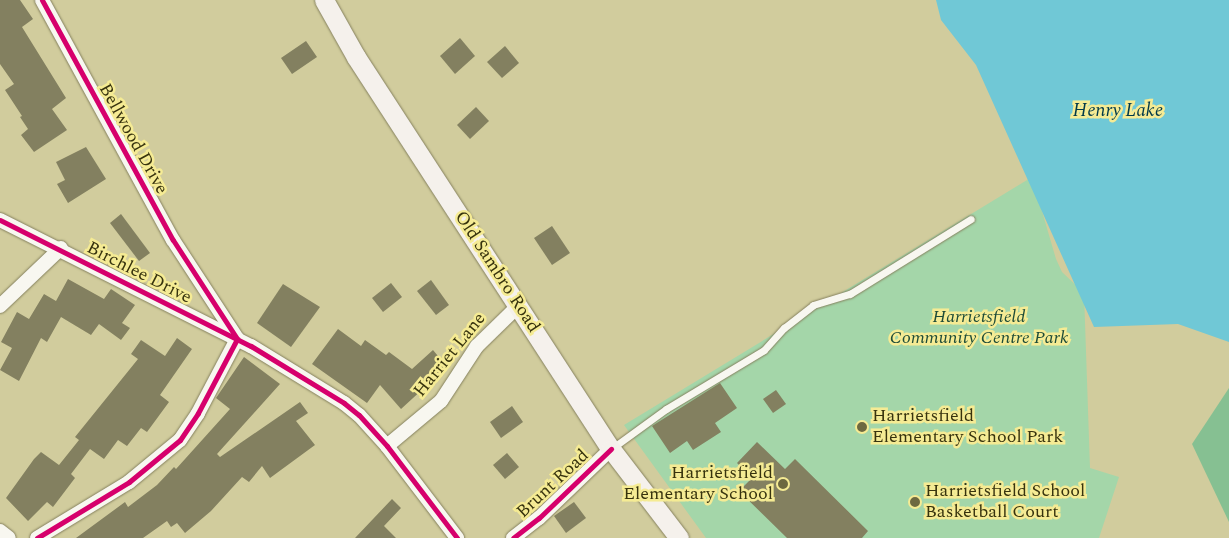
<!DOCTYPE html>
<html>
<head>
<meta charset="utf-8">
<style>
	body { margin:0 }
	#map { position:relative; width:1229px; height:538px; overflow:hidden; background:#d1cc9d; font-family:Spectral,serif }
	div>[style] { position:absolute }
	[style*='--x'] { left:calc(var(--x)*1px); top:calc(var(--y)*1px); width:calc(var(--w)*1px); rotate:calc(var(--a)*1deg) }
	.green>* { inset:0; background:#a4d6a9 }
	.forest>* { inset:0; background:#86c092 }
	.water>* { inset:0; background:#70c8d6 }
	.building>* { inset:0; background:#838060 }
	.roads { filter:drop-shadow(0 0 1px #85815e) drop-shadow(0 0 1px #85815e) }
	.lane>* { height:7px; margin:-3.5px; padding:0 3.5px; transform-origin:3.5px; border-radius:3.5px; background:#f8f7f0 }
	.street>* { height:14px; margin:-7px; padding:0 7px; transform-origin:7px; border-radius:7px; background:#f8f7f0 }
	.secondary>* { height:19px; margin:-9.5px; padding:0 9.5px; transform-origin:9.5px; border-radius:9.5px; background:#f5f1ec }
	.cycleway>* { height:5px; margin:-2.5px; padding:0 2.5px; transform-origin:2.5px; border-radius:2.5px; background:#d6006c }
	.dots>* { width:14px; height:14px; translate:-50% -50%; box-sizing:border-box; border:2px solid #f5eb94; border-radius:50% }
	span { translate:-50% -50%; white-space:nowrap; text-align:center; line-height:1.15; -webkit-text-stroke:5px #f5eb94; paint-order:stroke }
	.street-label { font-size:18px; color:#37330e }
	.park-label { font-size:18px; color:#1e4c38; font-style:italic }
	.poi-label { font-size:18px; color:#37330e }
	.left { translate:0 -50%; text-align:left }
	.right { translate:-100% -50%; text-align:right }
	.water-label { font-size:19px; color:#003949; font-style:italic }
</style>
</head>
<body>
<div id="map">
	<div class="green">
		<div style="clip-path:polygon(1032px 177px,1056px 259px,1062px 272px,1084px 293px,1090px 468px,1119px 477px,1099px 538px,706px 538px,624px 425px)"></div>
	</div>
	<div class="forest">
		<div style="clip-path:polygon(1229px 388px,1229px 522px,1192px 444px)"></div>
	</div>
	<div class="water">
		<div style="clip-path:polygon(936px 0,1229px 0,1229px 342px,1178px 324px,1094px 327px,976px 65px,941px 20px)"></div>
	</div>
	<div class="building">
		<div style="clip-path:polygon(0 0,20px 0,33px 19px,22px 27px,66px 98px,52px 109px,67px 130px,34px 152px,21px 135px,28px 129px,20px 117px,22px 116px,5px 90px,14px 84px,0 64px)"></div>
		<div style="clip-path:polygon(460px 38px,475px 56px,455px 74px,440px 56px)"></div>
		<div style="clip-path:polygon(306px 41px,317px 57px,292px 74px,281px 58px)"></div>
		<div style="clip-path:polygon(505px 46px,519px 63px,502px 78px,487px 62px)"></div>
		<div style="clip-path:polygon(476px 107px,489px 121px,470px 139px,457px 125px)"></div>
		<div style="clip-path:polygon(86px 147px,106px 179px,68px 203px,57px 184px,65px 180px,56px 162px)"></div>
		<div style="clip-path:polygon(121px 214px,150px 253px,139px 261px,110px 223px)"></div>
		<div style="clip-path:polygon(552px 226px,570px 253px,552px 265px,534px 238px)"></div>
		<div style="clip-path:polygon(68px 279px,104px 299px,111px 289px,135px 305px,122px 323px,130px 328px,121px 340px,99px 324px,91px 335px,61px 317px,47px 342px,41px 338px,19px 381px,0 370px,12px 348px,1px 342px,17px 312px,29px 319px,44px 294px,56px 301px)"></div>
		<div style="clip-path:polygon(431px 280px,449px 305px,436px 315px,417px 291px)"></div>
		<div style="clip-path:polygon(391px 283px,402px 297px,383px 312px,372px 298px)"></div>
		<div style="clip-path:polygon(283px 284px,320px 307px,291px 347px,257px 323px)"></div>
		<div style="clip-path:polygon(338px 329px,361px 346px,365px 340px,386px 355px,389px 352px,412px 369px,433px 350px,447px 367px,401px 409px,380px 385px,367px 403px,312px 364px)"></div>
		<div style="clip-path:polygon(177px 338px,192px 349px,160px 395px,169px 402px,147px 432px,141px 428px,127px 446px,118px 440px,104px 459px,90px 449px,71px 474px,75px 478px,53px 507px,47px 502px,28px 521px,6px 498px,34px 459px,41px 452px,59px 465px,79px 440px,75px 437px,138px 359px,131px 354px,141px 340px,165px 356px)"></div>
		<div style="clip-path:polygon(244px 357px,280px 384px,217px 454px,220px 457px,300px 402px,308px 413px,296px 421px,315px 445px,270px 478px,262px 466px,249px 482px,242px 477px,211px 511px,185px 533px,177px 523px,171px 527px,167px 521px,143px 538px,76px 538px,125px 502px,128px 507px,157px 485px,174px 467px,176px 469px,230px 409px,216px 398px)"></div>
		<div style="clip-path:polygon(720px 383px,737px 408px,715px 423px,721px 432px,693px 450px,687px 441px,670px 453px,652px 426px)"></div>
		<div style="clip-path:polygon(776px 390px,786px 404px,773px 413px,763px 399px)"></div>
		<div style="clip-path:polygon(512px 406px,523px 422px,501px 438px,490px 422px)"></div>
		<div style="clip-path:polygon(757px 442px,785px 469px,795px 459px,868px 531px,862px 538px,787px 538px,739px 491px,752px 478px,737px 463px)"></div>
		<div style="clip-path:polygon(507px 453px,519px 467px,505px 479px,493px 465px)"></div>
		<div style="clip-path:polygon(392px 499px,401px 508px,384px 526px,396px 538px,355px 538px)"></div>
		<div style="clip-path:polygon(574px 502px,586px 518px,566px 533px,554px 516px)"></div>
	</div>
	<div class="roads">
		<div class="lane">
			<div style="--x:611;--y:449;--w:68;--a:-36"></div>
			<div style="--x:666;--y:409;--w:114;--a:-31"></div>
			<div style="--x:764;--y:350;--w:30;--a:-48"></div>
			<div style="--x:784;--y:328;--w:37;--a:-38"></div>
			<div style="--x:813;--y:305;--w:39;--a:-17"></div>
			<div style="--x:850;--y:294;--w:142;--a:-31.8"></div>
		</div>
		<div class="street">
			<div style="--x:42;--y:0;--w:273;--a:61.4"></div>
			<div style="--x:173;--y:240;--w:117;--a:56.9"></div>
			<div style="--x:0;--y:220;--w:281;--a:26.7"></div>
			<div style="--x:251;--y:346;--w:109;--a:31.5"></div>
			<div style="--x:344;--y:403;--w:19;--a:39"></div>
			<div style="--x:359;--y:415;--w:42;--a:47.9"></div>
			<div style="--x:387;--y:446;--w:116;--a:52.7"></div>
			<div style="--x:0;--y:306;--w:84;--a:-43.6"></div>
			<div style="--x:387;--y:446;--w:70;--a:-39.8"></div>
			<div style="--x:441;--y:401;--w:66;--a:-56.8"></div>
			<div style="--x:477;--y:346;--w:59;--a:-44.3"></div>
			<div style="--x:0;--y:531;--w:11;--a:38"></div>
			<div style="--x:37;--y:538;--w:108;--a:-31.3"></div>
			<div style="--x:129;--y:482;--w:66;--a:-39.5"></div>
			<div style="--x:180;--y:440;--w:32;--a:-56"></div>
			<div style="--x:198;--y:413;--w:84;--a:-62.2"></div>
			<div style="--x:513;--y:538;--w:33;--a:-38"></div>
			<div style="--x:539;--y:518;--w:100;--a:-43.8"></div>
		</div>
		<div class="secondary">
			<div style="--x:324;--y:0;--w:65;--a:60.7"></div>
			<div style="--x:356;--y:57;--w:468;--a:57"></div>
			<div style="--x:611;--y:449;--w:112;--a:52.6"></div>
		</div>
	</div>
	<div class="cycleway">
		<div style="--x:42;--y:0;--w:273;--a:61.4"></div>
		<div style="--x:173;--y:240;--w:116;--a:57"></div>
		<div style="--x:0;--y:220;--w:281;--a:26.7"></div>
		<div style="--x:251;--y:346;--w:109;--a:31.5"></div>
		<div style="--x:344;--y:403;--w:19;--a:39"></div>
		<div style="--x:359;--y:415;--w:42;--a:47.9"></div>
		<div style="--x:387;--y:446;--w:116;--a:52.7"></div>
		<div style="--x:37;--y:538;--w:108;--a:-31.3"></div>
		<div style="--x:129;--y:482;--w:66;--a:-39.5"></div>
		<div style="--x:180;--y:440;--w:32;--a:-56"></div>
		<div style="--x:198;--y:413;--w:84;--a:-62.2"></div>
		<div style="--x:513;--y:538;--w:33;--a:-38"></div>
		<div style="--x:539;--y:518;--w:100;--a:-43.8"></div>
	</div>
	<div class="dots">
		<div style="left:862px;top:427px;background:#6d6940"></div>
		<div style="left:783px;top:484px;background:#6d6940"></div>
		<div style="left:915px;top:502px;background:#6d6940"></div>
	</div>
	<div class="street-label">
		<span style="left:133px;top:139px;rotate:61deg">Bellwood Drive</span>
		<span style="left:497px;top:272px;rotate:57deg">Old Sambro Road</span>
		<span style="left:139px;top:273px;rotate:27deg">Birchlee Drive</span>
		<span style="left:450px;top:355px;rotate:-51deg">Harriet Lane</span>
		<span style="left:553px;top:484px;rotate:-43deg">Brunt Road</span>
	</div>
	<div class="park-label">
		<span style="left:979px;top:328px">Harrietsfield<br>Community Centre Park</span>
	</div>
	<div class="poi-label">
		<span class="left" style="left:872px;top:427px">Harrietsfield<br>Elementary School Park</span>
		<span class="right" style="left:773px;top:484px">Harrietsfield<br>Elementary School</span>
		<span class="left" style="left:925px;top:502px">Harrietsfield School<br>Basketball Court</span>
	</div>
	<div class="water-label">
		<span style="left:1118px;top:111px">Henry Lake</span>
	</div>
</div>
</body>
</html>
